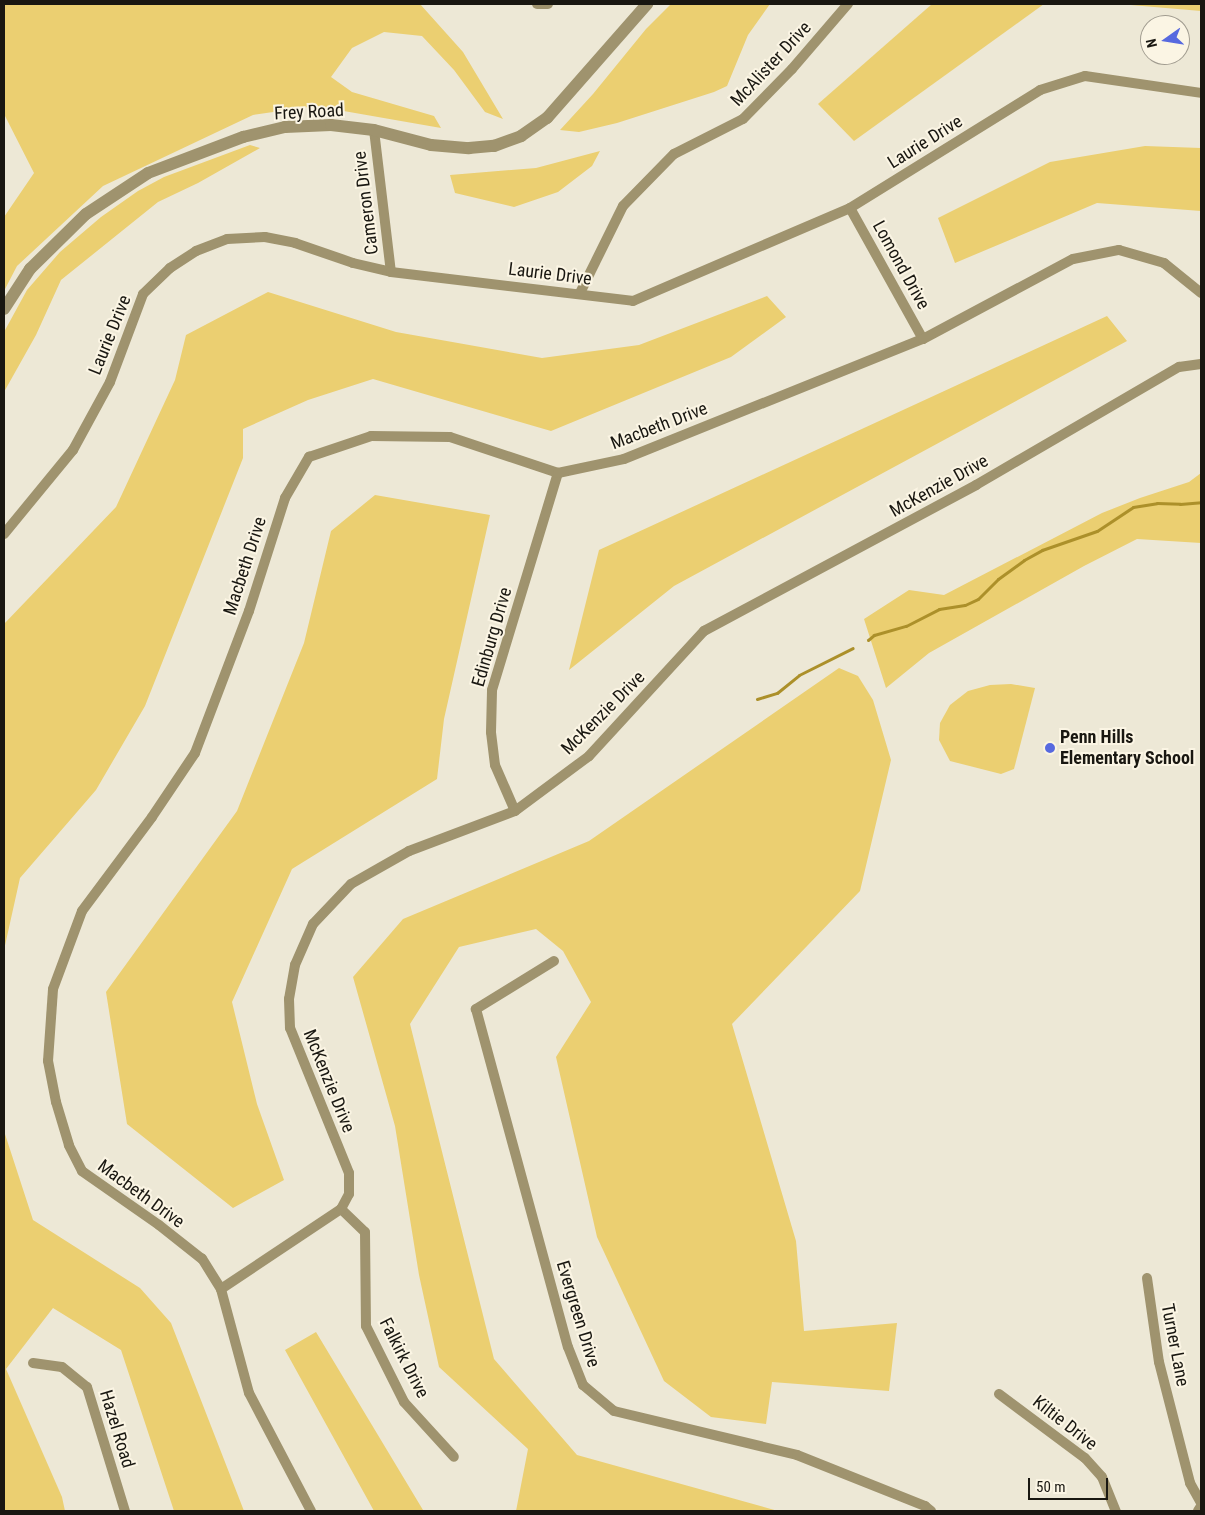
<!DOCTYPE html>
<html>
<head>
<meta charset="utf-8">
<style>
	body { margin:0 }
	#map { position:relative; width:1205px; height:1515px; overflow:hidden; background:#ede8d6; font-family:"Roboto Condensed",sans-serif }
	div>[style] { position:absolute }
	[style*='--x'] { left:calc(var(--x)*1px); top:calc(var(--y)*1px); width:calc(var(--w)*1px); rotate:calc(var(--a)*1deg) }
	.green>* { inset:0; background:#ebcf71 }
	.stream>* { height:3px; margin:-1.5px; padding:0 1.5px; transform-origin:1.5px; border-radius:1.5px; background:#ac902a }
	.minor>* { height:10px; margin:-5px; padding:0 5px; transform-origin:5px; border-radius:5px; background:#9f936e }
	.tertiary>* { height:12px; margin:-6px; padding:0 6px; transform-origin:6px; border-radius:6px; background:#9f936e }
	.dots>* { width:14px; height:14px; translate:-50% -50%; box-sizing:border-box; border:2px solid #fbf5e4; border-radius:50% }
	span { translate:-50% -50%; white-space:nowrap; text-align:center; line-height:1.15; -webkit-text-stroke:4px #fbf5e4; paint-order:stroke }
	.street-label { font-size:18px; color:#191711 }
	.poi-label { font-size:18px; color:#191711; font-weight:700 }
	.left { translate:0 -50%; text-align:left }
	.frame { position:absolute; inset:0; border:5px solid #191711; pointer-events:none }
	.north { position:absolute; left:1140px; top:15px; width:50px; height:50px; box-sizing:border-box; background:#fbf5e4; border:1px solid #a19c90; border-radius:50%; rotate:257deg; font-size:14px; font-weight:700; line-height:20px; text-align:center; color:#191711 }
	.north::after { content:''; display:block; margin:auto; width:18px; height:22px; background:#5769df; clip-path:polygon(50% 0,100% 100%,50% 72%,0 100%) }
	.scale { position:absolute; left:1028px; top:1478px; width:80px; height:22px; box-sizing:border-box; border:2px solid #191711; border-top:0; padding-left:6px; font-size:15px; line-height:18px; white-space:nowrap; color:#191711; -webkit-text-stroke:4px #fbf5e4; paint-order:stroke }
</style>
</head>
<body>
<div id="map">
	<div class="green">
		<div style="clip-path:polygon(4px 4px,420px 4px,463px 52px,503px 119px,485px 112px,454px 70px,422px 36px,384px 32px,352px 48px,331px 77px,352px 92px,434px 116px,441px 128px,315px 106px,253px 115px,103px 186px,17px 266px,4px 291px,4px 217px,34px 173px,4px 114px)"></div>
		<div style="clip-path:polygon(671px 4px,770px 4px,748px 35px,727px 86px,714px 92px,617px 123px,579px 132px,560px 130px,593px 94px,646px 29px)"></div>
		<div style="clip-path:polygon(932px 4px,1044px 4px,854px 141px,818px 104px)"></div>
		<div style="clip-path:polygon(1119px 4px,1201px 4px,1201px 11px)"></div>
		<div style="clip-path:polygon(250px 145px,260px 148px,198px 183px,158px 202px,61px 280px,36px 335px,4px 392px,4px 332px,27px 290px,60px 252px,101px 217px,138px 191px,164px 177px)"></div>
		<div style="clip-path:polygon(1145px 146px,1201px 148px,1201px 211px,1097px 203px,955px 263px,938px 218px,1050px 162px)"></div>
		<div style="clip-path:polygon(600px 151px,592px 166px,558px 192px,514px 207px,455px 193px,450px 175px,536px 168px)"></div>
		<div style="clip-path:polygon(268px 292px,396px 332px,542px 358px,639px 345px,767px 296px,786px 317px,731px 357px,551px 431px,373px 379px,308px 400px,243px 429px,243px 458px,145px 706px,96px 790px,20px 878px,4px 950px,4px 624px,116px 507px,175px 380px,186px 335px)"></div>
		<div style="clip-path:polygon(1107px 316px,1127px 341px,674px 586px,569px 670px,599px 550px)"></div>
		<div style="clip-path:polygon(1201px 473px,1201px 543px,1137px 539px,1084px 566px,929px 653px,886px 688px,864px 619px,909px 590px,944px 595px,1102px 513px,1140px 498px,1189px 482px)"></div>
		<div style="clip-path:polygon(375px 495px,490px 515px,444px 719px,437px 779px,292px 869px,232px 1002px,257px 1104px,284px 1180px,233px 1208px,127px 1124px,106px 992px,237px 811px,304px 643px,331px 531px)"></div>
		<div style="clip-path:polygon(839px 668px,858px 676px,873px 700px,891px 760px,860px 891px,732px 1024px,796px 1241px,804px 1331px,897px 1323px,889px 1391px,772px 1382px,766px 1424px,711px 1417px,664px 1381px,597px 1237px,556px 1057px,591px 1002px,563px 951px,536px 929px,459px 947px,410px 1024px,494px 1359px,577px 1455px,778px 1511px,516px 1511px,528px 1449px,439px 1367px,419px 1275px,395px 1126px,353px 977px,403px 919px,589px 841px)"></div>
		<div style="clip-path:polygon(1011px 684px,1035px 688px,1014px 769px,1001px 774px,950px 761px,939px 740px,940px 723px,950px 705px,968px 691px,990px 685px)"></div>
		<div style="clip-path:polygon(4px 1131px,33px 1220px,140px 1288px,171px 1323px,244px 1511px,174px 1511px,121px 1350px,53px 1308px,6px 1369px,62px 1497px,65px 1511px,4px 1511px)"></div>
		<div style="clip-path:polygon(316px 1332px,423px 1510px,441px 1511px,374px 1511px,285px 1350px)"></div>
	</div>
	<div class="stream">
		<div style="--x:868;--y:640;--w:8;--a:-40"></div>
		<div style="--x:874;--y:635;--w:33;--a:-16"></div>
		<div style="--x:906;--y:626;--w:37;--a:-27"></div>
		<div style="--x:939;--y:609;--w:26;--a:-9"></div>
		<div style="--x:965;--y:605;--w:14;--a:-25"></div>
		<div style="--x:978;--y:599;--w:28;--a:-45"></div>
		<div style="--x:998;--y:579;--w:32;--a:-36"></div>
		<div style="--x:1024;--y:560;--w:21;--a:-29"></div>
		<div style="--x:1042;--y:550;--w:58;--a:-19.1"></div>
		<div style="--x:1097;--y:531;--w:43;--a:-33.7"></div>
		<div style="--x:1133;--y:507;--w:24;--a:-9"></div>
		<div style="--x:1157;--y:503;--w:23;--a:2"></div>
		<div style="--x:1180;--y:504;--w:21;--a:-5"></div>
		<div style="--x:757;--y:699;--w:21;--a:-17"></div>
		<div style="--x:777;--y:693;--w:28;--a:-39"></div>
		<div style="--x:799;--y:675;--w:60;--a:-26.6"></div>
	</div>
	<div class="minor">
		<div style="--x:537;--y:4;--w:11;--a:0"></div>
		<div style="--x:374;--y:130;--w:143;--a:83.2"></div>
		<div style="--x:850;--y:208;--w:150;--a:60.9"></div>
		<div style="--x:580;--y:293;--w:97;--a:-63.7"></div>
		<div style="--x:623;--y:206;--w:73;--a:-45.6"></div>
		<div style="--x:674;--y:154;--w:77;--a:-26.9"></div>
		<div style="--x:743;--y:119;--w:70;--a:-45.6"></div>
		<div style="--x:792;--y:69;--w:86;--a:-49.3"></div>
		<div style="--x:4;--y:534;--w:109;--a:-50.6"></div>
		<div style="--x:73;--y:450;--w:77;--a:-61.4"></div>
		<div style="--x:110;--y:382;--w:94;--a:-69.4"></div>
		<div style="--x:143;--y:294;--w:37;--a:-44"></div>
		<div style="--x:170;--y:268;--w:31;--a:-33"></div>
		<div style="--x:196;--y:251;--w:33;--a:-21"></div>
		<div style="--x:227;--y:239;--w:38;--a:-3"></div>
		<div style="--x:265;--y:237;--w:31;--a:11"></div>
		<div style="--x:295;--y:243;--w:61;--a:19"></div>
		<div style="--x:353;--y:263;--w:39;--a:13"></div>
		<div style="--x:391;--y:272;--w:244;--a:6.8"></div>
		<div style="--x:633;--y:301;--w:236;--a:-23.2"></div>
		<div style="--x:850;--y:208;--w:224;--a:-31.8"></div>
		<div style="--x:1040;--y:90;--w:47;--a:-17.3"></div>
		<div style="--x:1085;--y:76;--w:117;--a:8.3"></div>
		<div style="--x:515;--y:811;--w:50;--a:-113.5"></div>
		<div style="--x:495;--y:765;--w:33;--a:-97"></div>
		<div style="--x:491;--y:732;--w:42;--a:-88.6"></div>
		<div style="--x:492;--y:690;--w:227;--a:-73.1"></div>
		<div style="--x:554;--y:961;--w:92;--a:148.4"></div>
		<div style="--x:476;--y:1009;--w:350;--a:74.8"></div>
		<div style="--x:568;--y:1347;--w:41;--a:68.5"></div>
		<div style="--x:583;--y:1385;--w:40;--a:40"></div>
		<div style="--x:614;--y:1411;--w:188;--a:13.5"></div>
		<div style="--x:797;--y:1455;--w:138;--a:21.7"></div>
		<div style="--x:925;--y:1506;--w:8;--a:40"></div>
		<div style="--x:341;--y:1209;--w:33;--a:44"></div>
		<div style="--x:365;--y:1232;--w:94;--a:89.4"></div>
		<div style="--x:366;--y:1326;--w:85;--a:63.4"></div>
		<div style="--x:404;--y:1402;--w:74;--a:47.7"></div>
		<div style="--x:1147;--y:1278;--w:85;--a:81.9"></div>
		<div style="--x:1159;--y:1362;--w:125;--a:75.6"></div>
		<div style="--x:1190;--y:1483;--w:23;--a:61"></div>
		<div style="--x:221;--y:1289;--w:144;--a:-33.7"></div>
		<div style="--x:341;--y:1209;--w:17;--a:-62"></div>
		<div style="--x:349;--y:1194;--w:21;--a:-90"></div>
		<div style="--x:349;--y:1173;--w:157;--a:-112.1"></div>
		<div style="--x:290;--y:1028;--w:29;--a:-92"></div>
		<div style="--x:289;--y:999;--w:35;--a:-80"></div>
		<div style="--x:295;--y:965;--w:45;--a:-66.3"></div>
		<div style="--x:313;--y:924;--w:55;--a:-46.5"></div>
		<div style="--x:351;--y:884;--w:67;--a:-29.6"></div>
		<div style="--x:409;--y:851;--w:113;--a:-20.7"></div>
		<div style="--x:515;--y:811;--w:92;--a:-36.6"></div>
		<div style="--x:589;--y:756;--w:170;--a:-47.4"></div>
		<div style="--x:704;--y:631;--w:309;--a:-28.2"></div>
		<div style="--x:976;--y:485;--w:235;--a:-30.2"></div>
		<div style="--x:1179;--y:367;--w:22;--a:-8"></div>
		<div style="--x:33;--y:1363;--w:29;--a:8"></div>
		<div style="--x:62;--y:1367;--w:32;--a:39"></div>
		<div style="--x:87;--y:1387;--w:130;--a:73"></div>
		<div style="--x:999;--y:1394;--w:107;--a:36.7"></div>
		<div style="--x:1085;--y:1458;--w:25;--a:48"></div>
		<div style="--x:1102;--y:1477;--w:37;--a:68"></div>
		<div style="--x:311;--y:1511;--w:133;--a:-117.7"></div>
		<div style="--x:249;--y:1393;--w:108;--a:-105.1"></div>
		<div style="--x:221;--y:1289;--w:36;--a:-122"></div>
		<div style="--x:202;--y:1259;--w:55;--a:-141.7"></div>
		<div style="--x:159;--y:1225;--w:94;--a:-145"></div>
		<div style="--x:82;--y:1171;--w:29;--a:-117"></div>
		<div style="--x:69;--y:1145;--w:45;--a:-106.8"></div>
		<div style="--x:56;--y:1102;--w:42;--a:-101"></div>
		<div style="--x:48;--y:1061;--w:72;--a:-86"></div>
		<div style="--x:53;--y:989;--w:83;--a:-69.6"></div>
		<div style="--x:82;--y:911;--w:117;--a:-53.3"></div>
		<div style="--x:152;--y:817;--w:77;--a:-56.1"></div>
		<div style="--x:195;--y:753;--w:152;--a:-69.2"></div>
		<div style="--x:249;--y:611;--w:119;--a:-72.3"></div>
		<div style="--x:285;--y:498;--w:48;--a:-59.7"></div>
		<div style="--x:309;--y:457;--w:65;--a:-18.7"></div>
		<div style="--x:371;--y:436;--w:79;--a:0.7"></div>
		<div style="--x:450;--y:437;--w:114;--a:18.4"></div>
		<div style="--x:558;--y:473;--w:67;--a:-12"></div>
		<div style="--x:624;--y:459;--w:322;--a:-21.9"></div>
		<div style="--x:923;--y:339;--w:170;--a:-28.1"></div>
		<div style="--x:1073;--y:259;--w:47;--a:-11.1"></div>
		<div style="--x:1119;--y:250;--w:47;--a:16.1"></div>
		<div style="--x:1164;--y:263;--w:48;--a:39"></div>
	</div>
	<div class="tertiary">
		<div style="--x:4;--y:309;--w:48;--a:-57"></div>
		<div style="--x:30;--y:269;--w:78;--a:-44.5"></div>
		<div style="--x:86;--y:214;--w:74;--a:-33.5"></div>
		<div style="--x:148;--y:173;--w:102;--a:-20.8"></div>
		<div style="--x:243;--y:137;--w:43;--a:-13.4"></div>
		<div style="--x:285;--y:127;--w:46;--a:-2.5"></div>
		<div style="--x:331;--y:125;--w:43;--a:6.6"></div>
		<div style="--x:374;--y:130;--w:59;--a:14.7"></div>
		<div style="--x:431;--y:145;--w:38;--a:5"></div>
		<div style="--x:469;--y:148;--w:25;--a:-5"></div>
		<div style="--x:494;--y:146;--w:29;--a:-20"></div>
		<div style="--x:521;--y:136;--w:32;--a:-35"></div>
		<div style="--x:547;--y:118;--w:152;--a:-48.7"></div>
		<div style="--x:1199;--y:1511;--w:4;--a:-56"></div>
	</div>
	<div class="dots">
		<div style="left:1050px;top:748px;background:#5769df"></div>
	</div>
	<div class="street-label">
		<span style="left:771px;top:64px;rotate:-47deg">McAlister Drive</span>
		<span style="left:309px;top:112px;rotate:-3deg">Frey Road</span>
		<span style="left:925px;top:142px;rotate:-32deg">Laurie Drive</span>
		<span style="left:366px;top:203px;rotate:-97deg">Cameron Drive</span>
		<span style="left:901px;top:265px;rotate:61deg">Lomond Drive</span>
		<span style="left:550px;top:274px;rotate:7deg">Laurie Drive</span>
		<span style="left:110px;top:335px;rotate:-68deg">Laurie Drive</span>
		<span style="left:659px;top:426px;rotate:-21deg">Macbeth Drive</span>
		<span style="left:939px;top:486px;rotate:-29deg">McKenzie Drive</span>
		<span style="left:245px;top:566px;rotate:-72deg">Macbeth Drive</span>
		<span style="left:492px;top:637px;rotate:-74deg">Edinburg Drive</span>
		<span style="left:603px;top:713px;rotate:-45deg">McKenzie Drive</span>
		<span style="left:329px;top:1081px;rotate:68deg">McKenzie Drive</span>
		<span style="left:141px;top:1194px;rotate:36deg">Macbeth Drive</span>
		<span style="left:578px;top:1314px;rotate:73deg">Evergreen Drive</span>
		<span style="left:1175px;top:1345px;rotate:79deg">Turner Lane</span>
		<span style="left:404px;top:1358px;rotate:63deg">Falkirk Drive</span>
		<span style="left:1065px;top:1423px;rotate:38deg">Kiltie Drive</span>
		<span style="left:117px;top:1429px;rotate:73deg">Hazel Road</span>
	</div>
	<div class="poi-label">
		<span class="left" style="left:1060px;top:748px">Penn Hills<br>Elementary School</span>
	</div>
	<div class="frame"></div>
	<div class="north">N</div>
	<div class="scale">50 m</div>
</div>
</body>
</html>
